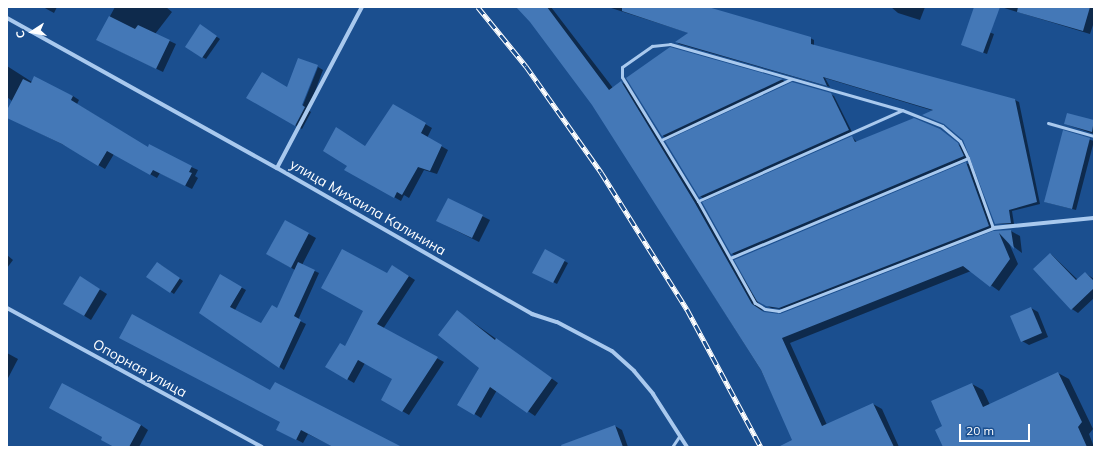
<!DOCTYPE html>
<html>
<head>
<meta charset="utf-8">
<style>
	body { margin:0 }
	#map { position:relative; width:1101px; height:454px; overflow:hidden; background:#1b4f8f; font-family:Mulish,sans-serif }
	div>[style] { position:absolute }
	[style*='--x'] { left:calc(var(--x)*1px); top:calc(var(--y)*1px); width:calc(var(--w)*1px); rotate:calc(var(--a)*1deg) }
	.shadow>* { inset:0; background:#0007 }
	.building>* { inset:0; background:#4478b7 }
	.service>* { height:3px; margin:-1.5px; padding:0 1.5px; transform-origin:1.5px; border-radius:1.5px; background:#a9c9ee }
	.minor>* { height:4px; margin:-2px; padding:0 2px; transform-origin:2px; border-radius:2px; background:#a9c9ee }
	.rail>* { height:4.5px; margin-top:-2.25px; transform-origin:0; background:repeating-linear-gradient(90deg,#1b4f8f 0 9px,#fff 0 18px); box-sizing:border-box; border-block:1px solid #fff }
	span { translate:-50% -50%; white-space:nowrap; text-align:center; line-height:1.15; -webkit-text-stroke:3px #1b4f8f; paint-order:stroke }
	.street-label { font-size:14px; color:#fff }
	.frame { position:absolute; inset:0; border:8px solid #fff; pointer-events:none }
	.north { position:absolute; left:12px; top:12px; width:40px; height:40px; -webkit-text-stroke:3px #1b4f8f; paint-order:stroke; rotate:258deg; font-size:11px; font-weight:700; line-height:16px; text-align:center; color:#fff }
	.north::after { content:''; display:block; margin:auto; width:14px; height:18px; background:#fff; clip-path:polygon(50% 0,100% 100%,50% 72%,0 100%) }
	.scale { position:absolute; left:959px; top:424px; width:71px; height:18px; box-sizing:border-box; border:2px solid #fff; border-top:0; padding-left:5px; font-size:12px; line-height:14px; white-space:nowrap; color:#fff; -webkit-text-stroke:3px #1b4f8f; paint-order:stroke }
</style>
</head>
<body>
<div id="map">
	<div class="shadow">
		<div style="clip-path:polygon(43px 7px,57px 7px,54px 13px)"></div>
		<div style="clip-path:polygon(115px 7px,166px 7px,172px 12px,155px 34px,176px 44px,163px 72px,97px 40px)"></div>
		<div style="clip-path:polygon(517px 7px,551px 7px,613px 88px,621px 82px,630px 87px,764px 313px,780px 315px,993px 232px,1011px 231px,1020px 236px,1022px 253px,1009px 243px,1018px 264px,999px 291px,971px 271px,790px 343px,827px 425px,873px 404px,882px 409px,899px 447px,797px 447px,761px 370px,593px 104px,531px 21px)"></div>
		<div style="clip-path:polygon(608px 7px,704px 7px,810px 38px,814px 40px,814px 46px,1015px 100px,1019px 102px,1040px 204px,1012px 211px,1014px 224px,996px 224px,964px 139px,934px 111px,825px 78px,830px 87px,679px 44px,677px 42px,689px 33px)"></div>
		<div style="clip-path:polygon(891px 7px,925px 7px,920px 20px,898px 13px)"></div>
		<div style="clip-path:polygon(1001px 7px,1094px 7px,1094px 22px,1090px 34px)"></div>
		<div style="clip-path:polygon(969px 24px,994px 34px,987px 54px,965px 46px)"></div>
		<div style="clip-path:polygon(204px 28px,220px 39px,206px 59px,202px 57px)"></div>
		<div style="clip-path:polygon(670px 48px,783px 80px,785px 82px,666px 138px,663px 136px)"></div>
		<div style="clip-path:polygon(7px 66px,32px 82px,73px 96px,79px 100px,77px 104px,148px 148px,198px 170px,195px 176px,198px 178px,192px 189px,160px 173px,157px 178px,114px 154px,105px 169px,68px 147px,7px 117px,12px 101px,7px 97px)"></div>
		<div style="clip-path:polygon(318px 67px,323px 70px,308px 110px,311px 112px,302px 129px,248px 98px,301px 110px)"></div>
		<div style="clip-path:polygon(830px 94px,834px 96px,852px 132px,704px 199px,700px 196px)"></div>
		<div style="clip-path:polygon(393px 105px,432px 128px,427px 138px,448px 150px,437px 174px,424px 170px,409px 198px,404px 195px,401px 201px,346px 170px,366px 147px)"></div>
		<div style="clip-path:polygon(1068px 114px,1094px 121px,1094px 134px,1065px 124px)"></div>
		<div style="clip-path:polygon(940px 130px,961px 146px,967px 158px,736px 256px,732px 254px,852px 137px,857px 142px)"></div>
		<div style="clip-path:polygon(1064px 132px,1094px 141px,1076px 210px,1045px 202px)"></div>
		<div style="clip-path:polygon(966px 163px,970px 165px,992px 228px,783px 309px,771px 308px,758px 300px)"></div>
		<div style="clip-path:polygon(482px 216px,490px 220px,479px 242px,445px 225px)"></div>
		<div style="clip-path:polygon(285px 221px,316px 238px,302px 265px,319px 273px,298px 320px,306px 324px,284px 370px,200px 313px,221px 276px,246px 290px,235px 310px,261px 325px,278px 309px,295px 270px,267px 254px)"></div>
		<div style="clip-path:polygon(545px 250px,568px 263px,557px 284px,534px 272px)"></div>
		<div style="clip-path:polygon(1051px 254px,1078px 280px,1085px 273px,1094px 279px,1094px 298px,1078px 313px,1072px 309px)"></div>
		<div style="clip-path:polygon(7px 255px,13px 260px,7px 268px)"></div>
		<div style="clip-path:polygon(161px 265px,183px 281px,174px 294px,148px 277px)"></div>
		<div style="clip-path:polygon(393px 266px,415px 280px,383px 329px,444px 362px,409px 415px,383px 400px,394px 378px,365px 363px,354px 383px,327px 367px,345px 347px)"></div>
		<div style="clip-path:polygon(88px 282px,107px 294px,91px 320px,65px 304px)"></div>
		<div style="clip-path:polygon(1031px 308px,1038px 312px,1048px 337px,1029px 345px,1022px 341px)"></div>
		<div style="clip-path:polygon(457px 311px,558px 383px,535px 416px,497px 390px,481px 418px,459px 404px,480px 367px)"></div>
		<div style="clip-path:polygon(7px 353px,18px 359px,7px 380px)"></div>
		<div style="clip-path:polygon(1058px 373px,1069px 379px,1093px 429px,1089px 434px,1094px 447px,944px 447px,944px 427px,972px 384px,983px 390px,990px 405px)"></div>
		<div style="clip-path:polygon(270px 391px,400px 447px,334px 447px,308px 434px,303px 443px,284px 433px)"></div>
		<div style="clip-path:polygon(141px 425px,148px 430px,139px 447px,115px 447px,103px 437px)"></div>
		<div style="clip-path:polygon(615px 426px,622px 430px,628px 447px,588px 447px)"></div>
	</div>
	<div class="building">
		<div style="clip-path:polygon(516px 7px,547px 7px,609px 90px,621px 81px,695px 203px,752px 304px,764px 312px,780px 314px,993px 231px,1011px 230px,1014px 249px,999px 233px,1010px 259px,990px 287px,963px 266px,782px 338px,822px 426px,873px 403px,894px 447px,778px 447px,792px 440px,761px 370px,592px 105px,530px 22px)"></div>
		<div style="clip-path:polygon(622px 7px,708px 7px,811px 37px,811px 44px,1015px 99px,1037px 202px,1009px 210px,1011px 223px,995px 224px,963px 140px,944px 124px,922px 115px,933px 110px,823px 77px,827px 86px,675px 42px,688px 33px,622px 11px)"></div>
		<div style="clip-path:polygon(974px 7px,1000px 7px,983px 53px,961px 45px)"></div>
		<div style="clip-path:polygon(1018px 7px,1090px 7px,1083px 31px,1017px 12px)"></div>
		<div style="clip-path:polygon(109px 16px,135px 29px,138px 25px,170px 40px,156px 69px,96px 40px)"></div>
		<div style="clip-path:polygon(200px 24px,217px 36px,202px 58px,185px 47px)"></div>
		<div style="clip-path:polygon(670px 47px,783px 79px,662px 136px,626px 78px)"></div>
		<div style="clip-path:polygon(298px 58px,318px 65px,302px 105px,305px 107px,295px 126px,246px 98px,262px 72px,287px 87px)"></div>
		<div style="clip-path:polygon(34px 76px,73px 96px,71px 100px,148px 147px,149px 144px,192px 166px,189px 172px,192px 173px,185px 186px,153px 170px,150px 175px,107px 151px,98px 166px,62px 144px,7px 118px,7px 110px,23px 79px,31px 83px)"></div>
		<div style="clip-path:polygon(792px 82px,831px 93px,849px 130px,699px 197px,665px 141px)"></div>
		<div style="clip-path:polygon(393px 104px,426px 123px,421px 133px,442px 145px,430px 171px,418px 167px,402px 195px,397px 192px,394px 198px,344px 170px,347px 166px,323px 151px,336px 127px,365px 146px)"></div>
		<div style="clip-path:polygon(1067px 113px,1094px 120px,1092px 132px,1064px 124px)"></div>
		<div style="clip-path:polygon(914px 118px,940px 129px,958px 143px,964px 156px,731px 254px,702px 202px,852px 136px,855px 142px)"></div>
		<div style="clip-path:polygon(1063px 130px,1090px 138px,1072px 209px,1044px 202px)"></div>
		<div style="clip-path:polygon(966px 162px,989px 226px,779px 308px,766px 306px,757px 301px,734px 260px)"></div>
		<div style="clip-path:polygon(448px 198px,483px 215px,472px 238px,436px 221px)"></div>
		<div style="clip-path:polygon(285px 220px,309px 233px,291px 268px,266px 254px)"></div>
		<div style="clip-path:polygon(342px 249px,387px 273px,392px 265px,409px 276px,377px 324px,438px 357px,402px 412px,381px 400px,392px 379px,358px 360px,347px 380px,325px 367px,340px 343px,345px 346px,363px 311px,321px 288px)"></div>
		<div style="clip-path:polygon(545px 249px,565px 260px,553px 283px,532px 273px)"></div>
		<div style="clip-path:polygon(1050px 253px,1076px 280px,1085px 272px,1094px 281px,1094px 288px,1071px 310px,1033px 269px)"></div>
		<div style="clip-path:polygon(157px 262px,180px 278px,170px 293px,146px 277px)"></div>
		<div style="clip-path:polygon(298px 262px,315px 270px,294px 316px,301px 320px,279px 368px,199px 313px,220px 274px,242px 287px,230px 307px,261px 323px,272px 305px,277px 308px)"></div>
		<div style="clip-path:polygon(80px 276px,100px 289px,84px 316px,63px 304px)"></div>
		<div style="clip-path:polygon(1031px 307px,1042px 333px,1021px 342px,1010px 316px)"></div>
		<div style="clip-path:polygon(457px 310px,495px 340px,496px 338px,552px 378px,527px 413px,490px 387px,474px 415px,457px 405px,479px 368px,438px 335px)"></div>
		<div style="clip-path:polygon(132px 314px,270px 390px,275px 382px,402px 447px,333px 447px,301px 430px,296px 440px,276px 430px,280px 422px,119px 338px)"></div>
		<div style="clip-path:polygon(1058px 372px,1082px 422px,1078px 427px,1087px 447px,943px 447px,935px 430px,942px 426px,931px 401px,972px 383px,983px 407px)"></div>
		<div style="clip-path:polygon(62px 383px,141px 425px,129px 447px,114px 447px,101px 440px,102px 437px,49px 408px)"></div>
		<div style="clip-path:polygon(615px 425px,623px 447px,562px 447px,561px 445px)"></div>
	</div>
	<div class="service">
		<div style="--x:670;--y:44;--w:241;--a:15.9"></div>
		<div style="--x:902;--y:110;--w:43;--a:21.8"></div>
		<div style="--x:942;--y:126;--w:23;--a:40"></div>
		<div style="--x:960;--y:141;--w:19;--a:65"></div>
		<div style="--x:968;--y:158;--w:74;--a:70.3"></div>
		<div style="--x:993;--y:228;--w:230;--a:158.8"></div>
		<div style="--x:779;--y:311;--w:14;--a:-172"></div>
		<div style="--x:765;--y:309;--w:12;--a:-149"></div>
		<div style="--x:755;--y:303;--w:117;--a:-119.2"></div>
		<div style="--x:698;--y:201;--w:145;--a:-121.5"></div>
		<div style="--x:622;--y:77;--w:10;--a:-90"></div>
		<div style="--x:622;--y:67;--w:37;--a:-35"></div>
		<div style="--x:652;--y:46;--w:18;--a:-6"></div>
		<div style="--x:1048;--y:123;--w:48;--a:15.8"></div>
		<div style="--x:661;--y:140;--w:144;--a:-25.1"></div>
		<div style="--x:698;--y:201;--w:223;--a:-24"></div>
		<div style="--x:730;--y:258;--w:258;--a:-22.8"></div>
		<div style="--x:672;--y:447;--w:14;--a:-56"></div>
	</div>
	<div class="minor">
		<div style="--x:7;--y:18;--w:309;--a:29.1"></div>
		<div style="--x:277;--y:168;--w:294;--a:29.8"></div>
		<div style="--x:532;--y:314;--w:26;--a:18"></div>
		<div style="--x:557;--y:322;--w:62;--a:27.8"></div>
		<div style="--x:612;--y:351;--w:30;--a:42"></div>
		<div style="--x:634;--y:371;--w:30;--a:50"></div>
		<div style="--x:653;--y:394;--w:63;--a:57.3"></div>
		<div style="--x:277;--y:168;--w:182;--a:-62.2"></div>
		<div style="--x:993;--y:228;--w:101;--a:-5.7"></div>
		<div style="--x:7;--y:308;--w:290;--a:28.6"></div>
	</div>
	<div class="rail">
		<div style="--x:478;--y:7;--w:76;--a:50.9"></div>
		<div style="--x:526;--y:66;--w:130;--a:54.7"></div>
		<div style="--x:601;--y:172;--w:162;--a:57.9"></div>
		<div style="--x:687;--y:309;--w:157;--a:61.8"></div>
	</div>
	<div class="street-label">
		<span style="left:368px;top:207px;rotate:30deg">улица Михаила Калинина</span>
		<span style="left:140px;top:368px;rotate:29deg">Опорная улица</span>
	</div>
	<div class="frame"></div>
	<div class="north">С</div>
	<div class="scale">20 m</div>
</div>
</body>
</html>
